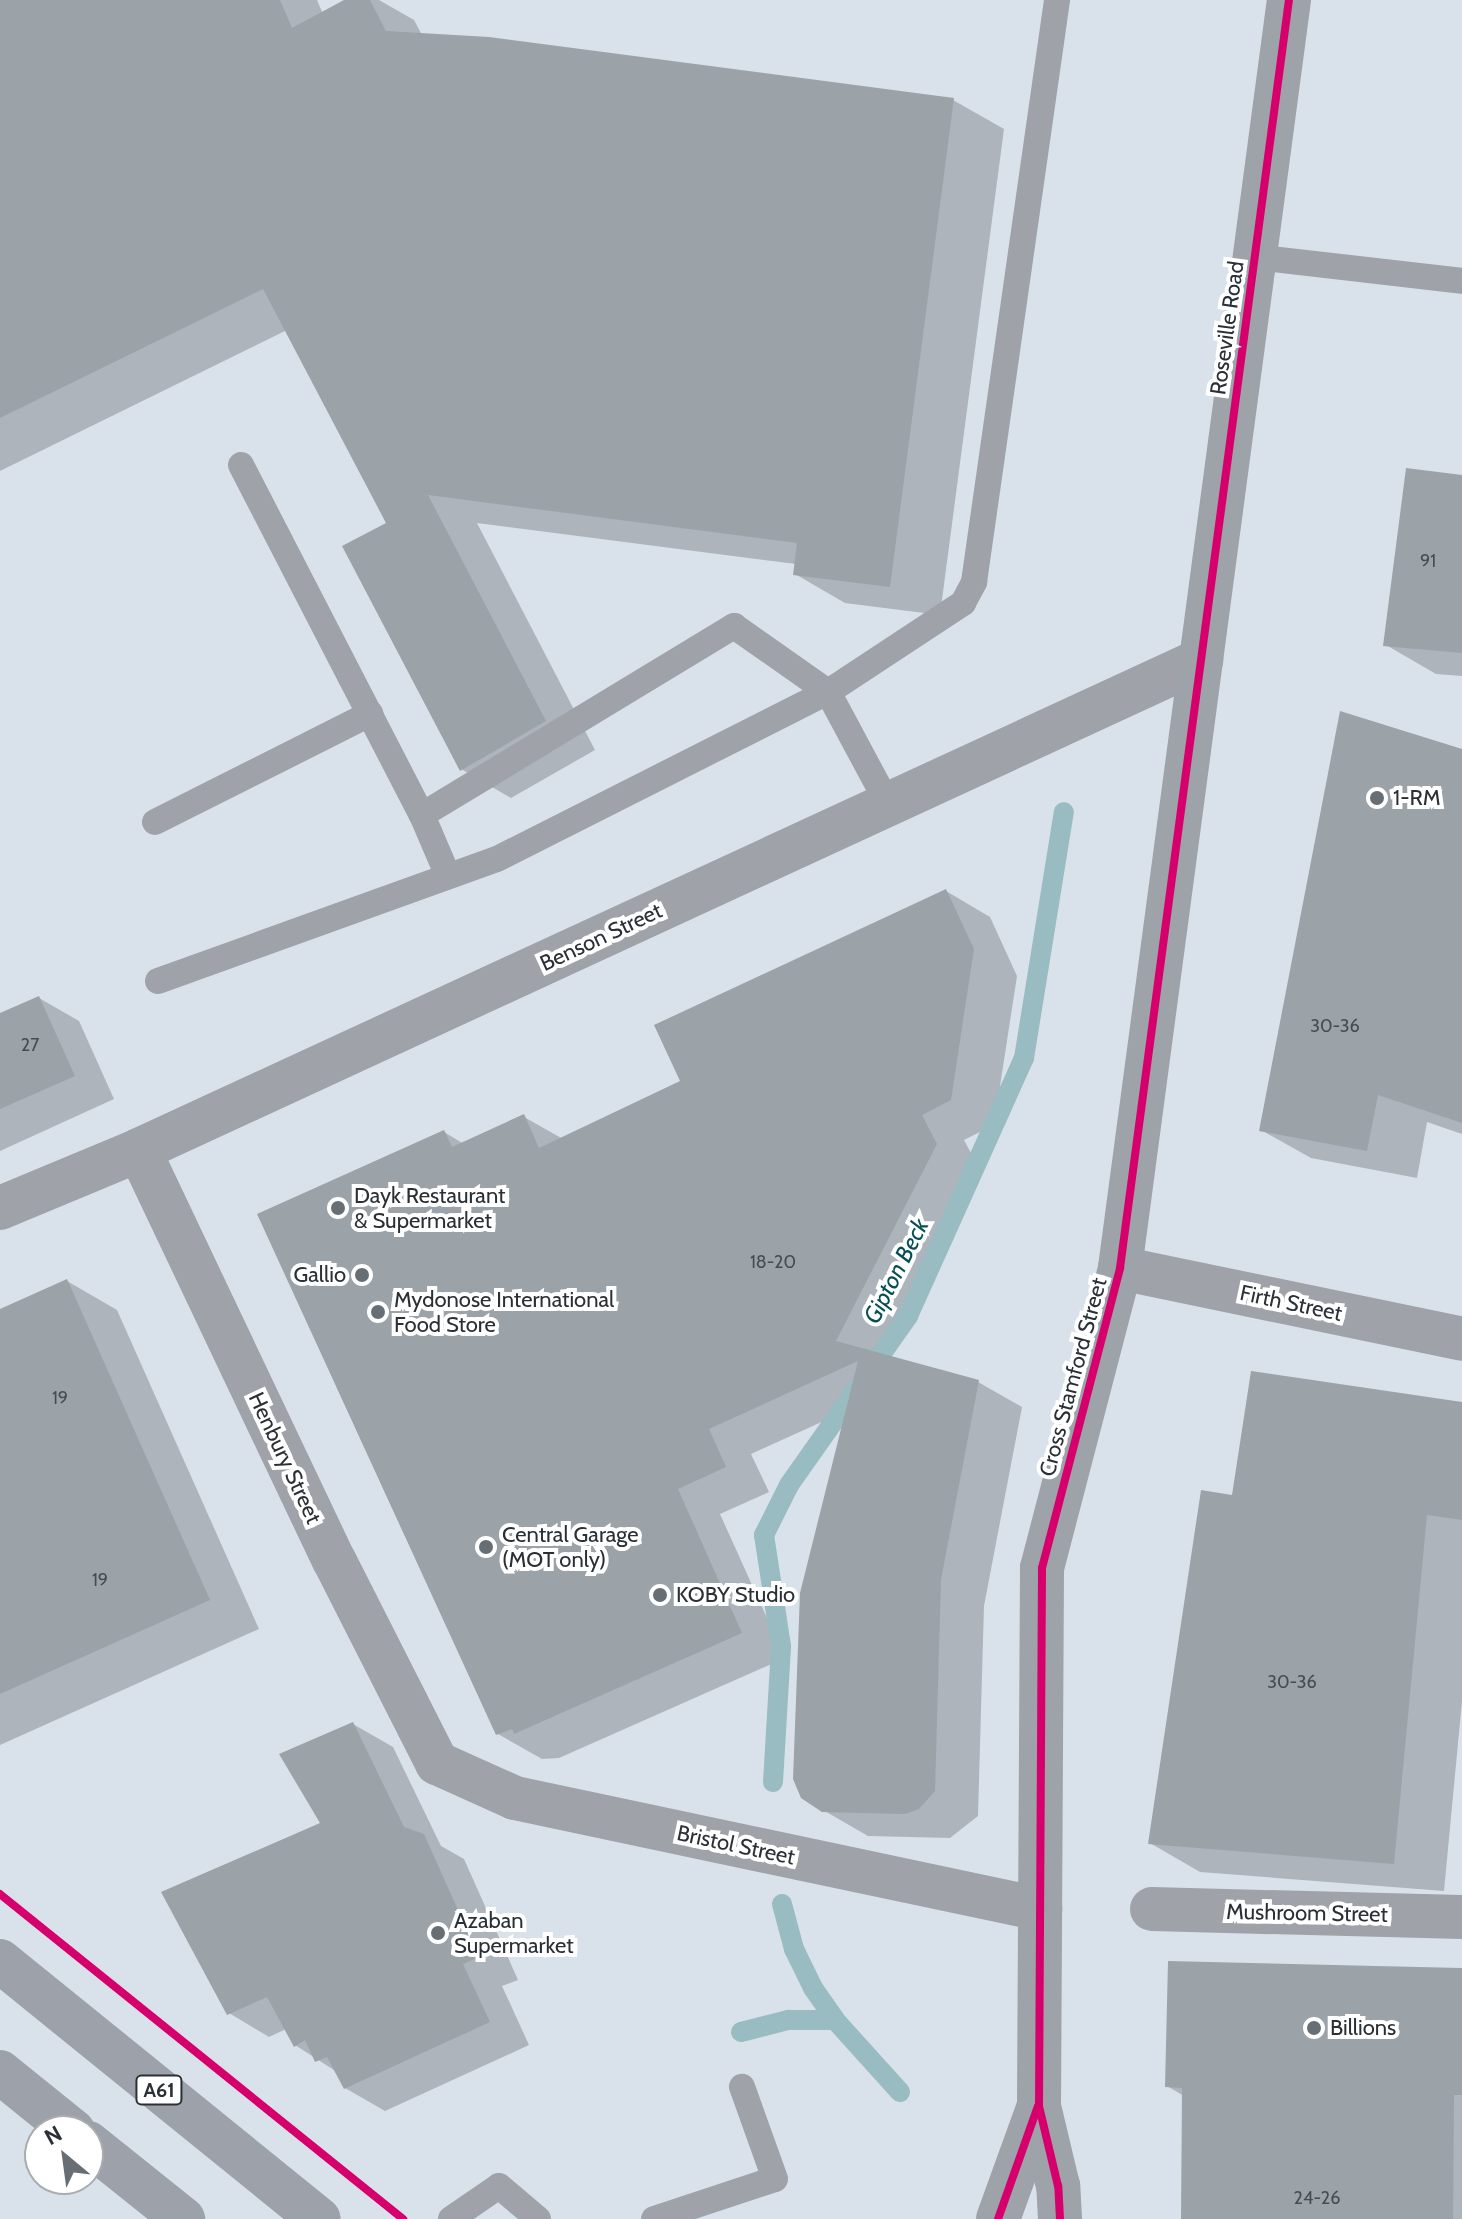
<!DOCTYPE html>
<html>
<head>
<meta charset="utf-8">
<style>
	body { margin:0 }
	#map { position:relative; width:1462px; height:2219px; overflow:hidden; background:#d9e2ea; font-family:Cabin,sans-serif }
	div>[style] { position:absolute }
	[style*='--x'] { left:calc(var(--x)*1px); top:calc(var(--y)*1px); width:calc(var(--w)*1px); rotate:calc(var(--a)*1deg) }
	.shadow>* { inset:0; background:#0003 }
	.stream>* { height:20px; margin:-10px; padding:0 10px; transform-origin:10px; border-radius:10px; background:#98bcc1 }
	.building>* { inset:0; background:#9ba3a9 }
	.lane>* { height:26px; margin:-13px; padding:0 13px; transform-origin:13px; border-radius:13px; background:#9fa3a9 }
	.street>* { height:44px; margin:-22px; padding:0 22px; transform-origin:22px; border-radius:22px; background:#9fa3a9 }
	.secondary>* { height:44px; margin:-22px; padding:0 22px; transform-origin:22px; border-radius:22px; background:#9ea2a9 }
	.highway>* { height:44px; margin:-22px; padding:0 22px; transform-origin:22px; border-radius:22px; background:#9da1a9 }
	.cycleway>* { height:8px; margin:-4px; padding:0 4px; transform-origin:4px; border-radius:4px; background:#d6006c }
	.dots>* { width:22px; height:22px; translate:-50% -50%; box-sizing:border-box; border:4px solid #fff; border-radius:50% }
	span { translate:-50% -50%; white-space:nowrap; text-align:center; line-height:1.15; -webkit-text-stroke:8px #fff; paint-order:stroke }
	.number-label { font-size:18px; color:#464d52 }
	.number-label span { -webkit-text-stroke-width:0 }
	.shield-label span { padding:2px 6px; background:#fff; border:2px solid; border-radius:6px; -webkit-text-stroke-width:0 }
	.shield-label { font-size:20px; color:#2a3035; font-weight:700 }
	.street-label { font-size:22px; color:#2a3035 }
	.poi-label { font-size:22px; color:#2a3035 }
	.left { translate:0 -50%; text-align:left }
	.right { translate:-100% -50%; text-align:right }
	.water-label { font-size:24px; color:#064f55; font-style:italic }
	.north { position:absolute; left:24px; top:2115px; width:80px; height:80px; box-sizing:border-box; background:#fff; border:2px solid #aaacae; border-radius:50%; rotate:331deg; font-size:22px; font-weight:700; line-height:32px; text-align:center; color:#2a3035 }
	.north::after { content:''; display:block; margin:auto; width:28px; height:36px; background:#676e74; clip-path:polygon(50% 0,100% 100%,50% 72%,0 100%) }
</style>
</head>
<body>
<div id="map">
	<div class="shadow">
		<div style="clip-path:polygon(0 0,317px 0,323px 14px,348px 0,379px 0,414px 20px,422px 35px,953px 100px,1004px 129px,940px 615px,845px 603px,795px 574px,796px 564px,477px 523px,595px 750px,511px 798px,461px 769px,388px 524px,287px 330px,0 471px)"></div>
		<div style="clip-path:polygon(1462px 477px,1462px 676px,1436px 674px,1386px 645px)"></div>
		<div style="clip-path:polygon(1462px 751px,1462px 1134px,1427px 1122px,1417px 1178px,1311px 1158px,1261px 1130px)"></div>
		<div style="clip-path:polygon(946px 891px,990px 917px,1017px 976px,994px 1125px,964px 1140px,980px 1170px,884px 1356px,978px 1382px,1022px 1407px,984px 1606px,978px 1816px,950px 1838px,868px 1836px,823px 1810px,848px 1410px,751px 1454px,769px 1492px,720px 1514px,785px 1658px,559px 1758px,542px 1759px,498px 1734px,444px 1132px,464px 1144px,524px 1117px,563px 1139px,682px 1082px)"></div>
		<div style="clip-path:polygon(39px 998px,79px 1021px,114px 1099px,0 1151px,0 1015px)"></div>
		<div style="clip-path:polygon(67px 1281px,117px 1310px,259px 1629px,0 1745px,0 1312px)"></div>
		<div style="clip-path:polygon(1462px 1404px,1462px 1701px,1444px 1891px,1200px 1872px,1150px 1843px,1234px 1497px)"></div>
		<div style="clip-path:polygon(353px 1724px,393px 1747px,441px 1846px,464px 1859px,518px 1980px,502px 1986px,529px 2045px,385px 2111px,345px 2088px,337px 2072px,295px 2045px,286px 2029px,269px 2037px,229px 2013px,323px 1824px)"></div>
		<div style="clip-path:polygon(1462px 1970px,1462px 2219px,1183px 2219px,1184px 2096px,1167px 2086px)"></div>
	</div>
	<div class="stream">
		<div style="--x:773;--y:1782;--w:136;--a:-86.6"></div>
		<div style="--x:781;--y:1646;--w:112;--a:-98.7"></div>
		<div style="--x:764;--y:1535;--w:56;--a:-63.4"></div>
		<div style="--x:789;--y:1485;--w:207;--a:-54.8"></div>
		<div style="--x:908;--y:1316;--w:283;--a:-65.8"></div>
		<div style="--x:1024;--y:1058;--w:249;--a:-80.8"></div>
		<div style="--x:782;--y:1904;--w:47;--a:75.1"></div>
		<div style="--x:794;--y:1949;--w:43;--a:64"></div>
		<div style="--x:813;--y:1988;--w:39;--a:55"></div>
		<div style="--x:835;--y:2020;--w:97;--a:47.9"></div>
		<div style="--x:741;--y:2032;--w:49;--a:-14.3"></div>
		<div style="--x:788;--y:2020;--w:47;--a:0"></div>
	</div>
	<div class="building">
		<div style="clip-path:polygon(0 0,280px 0,292px 28px,344px 0,370px 0,386px 31px,489px 37px,954px 98px,890px 587px,793px 575px,797px 543px,428px 495px,546px 721px,460px 771px,342px 546px,386px 523px,263px 289px,0 418px)"></div>
		<div style="clip-path:polygon(1406px 468px,1462px 475px,1462px 653px,1383px 646px)"></div>
		<div style="clip-path:polygon(1340px 711px,1462px 749px,1462px 1123px,1378px 1095px,1367px 1151px,1259px 1131px)"></div>
		<div style="clip-path:polygon(946px 889px,974px 949px,951px 1100px,922px 1115px,937px 1144px,836px 1341px,979px 1380px,941px 1580px,935px 1791px,919px 1809px,905px 1814px,822px 1812px,801px 1798px,793px 1779px,800px 1593px,858px 1361px,709px 1429px,726px 1467px,678px 1489px,742px 1633px,514px 1734px,512px 1729px,496px 1735px,257px 1214px,444px 1130px,452px 1147px,524px 1114px,539px 1148px,680px 1081px,654px 1025px)"></div>
		<div style="clip-path:polygon(39px 996px,75px 1076px,0 1109px,0 1013px)"></div>
		<div style="clip-path:polygon(67px 1279px,210px 1600px,0 1694px,0 1309px)"></div>
		<div style="clip-path:polygon(1251px 1371px,1462px 1402px,1462px 1520px,1427px 1515px,1394px 1864px,1148px 1844px,1201px 1490px,1232px 1495px)"></div>
		<div style="clip-path:polygon(353px 1722px,404px 1827px,424px 1834px,479px 1957px,463px 1964px,490px 2022px,344px 2089px,327px 2057px,315px 2062px,305px 2040px,294px 2047px,267px 1997px,227px 2015px,161px 1892px,320px 1823px,279px 1754px)"></div>
		<div style="clip-path:polygon(1168px 1961px,1462px 1968px,1462px 2095px,1454px 2095px,1453px 2219px,1181px 2219px,1182px 2088px,1165px 2087px)"></div>
	</div>
	<div class="lane">
		<div style="--x:1255;--y:257;--w:208;--a:6.6"></div>
		<div style="--x:241;--y:465;--w:394;--a:62.7"></div>
		<div style="--x:155;--y:822;--w:241;--a:-26.7"></div>
		<div style="--x:448;--y:876;--w:66;--a:-113.1"></div>
		<div style="--x:422;--y:815;--w:365;--a:-31.2"></div>
		<div style="--x:734;--y:626;--w:115;--a:35.1"></div>
		<div style="--x:828;--y:692;--w:162;--a:-33.4"></div>
		<div style="--x:963;--y:603;--w:24;--a:-62"></div>
		<div style="--x:974;--y:582;--w:588;--a:-81.88"></div>
		<div style="--x:158;--y:981;--w:360;--a:-19.8"></div>
		<div style="--x:497;--y:859;--w:371;--a:-26.8"></div>
		<div style="--x:828;--y:692;--w:127;--a:61.8"></div>
		<div style="--x:451;--y:2219;--w:58;--a:-34.5"></div>
		<div style="--x:499;--y:2186;--w:51;--a:40.2"></div>
		<div style="--x:654;--y:2219;--w:127;--a:-18.3"></div>
		<div style="--x:775;--y:2179;--w:98;--a:-109.7"></div>
	</div>
	<div class="street">
		<div style="--x:139;--y:1150;--w:454;--a:64.6"></div>
		<div style="--x:334;--y:1560;--w:228;--a:63.1"></div>
		<div style="--x:437;--y:1763;--w:85;--a:24.2"></div>
		<div style="--x:515;--y:1798;--w:537;--a:11.94"></div>
		<div style="--x:0;--y:1208;--w:151;--a:-22.6"></div>
		<div style="--x:139;--y:1150;--w:1170;--a:-24.77"></div>
		<div style="--x:1120;--y:1268;--w:349;--a:11.7"></div>
		<div style="--x:1152;--y:1909;--w:310;--a:1.5"></div>
	</div>
	<div class="secondary">
		<div style="--x:998;--y:2219;--w:120;--a:-70.1"></div>
		<div style="--x:1060;--y:2219;--w:33;--a:-93"></div>
		<div style="--x:1058;--y:2186;--w:82;--a:-103.4"></div>
		<div style="--x:1039;--y:2106;--w:538;--a:-89.68"></div>
		<div style="--x:1042;--y:1568;--w:310;--a:-75.4"></div>
		<div style="--x:1120;--y:1268;--w:1279;--a:-82.41"></div>
	</div>
	<div class="highway">
		<div style="--x:0;--y:1961;--w:410;--a:39"></div>
		<div style="--x:0;--y:2072;--w:94;--a:38.9"></div>
		<div style="--x:88;--y:2143;--w:122;--a:38.7"></div>
	</div>
	<div class="cycleway">
		<div style="--x:0;--y:1894;--w:518;--a:38.88"></div>
		<div style="--x:998;--y:2219;--w:120;--a:-70.5"></div>
		<div style="--x:1060;--y:2219;--w:33;--a:-93"></div>
		<div style="--x:1058;--y:2186;--w:82;--a:-103.4"></div>
		<div style="--x:1039;--y:2106;--w:538;--a:-89.68"></div>
		<div style="--x:1042;--y:1568;--w:310;--a:-75.4"></div>
		<div style="--x:1120;--y:1268;--w:1279;--a:-82.41"></div>
	</div>
	<div class="dots">
		<div style="left:1377px;top:798px;background:#676e74"></div>
		<div style="left:338px;top:1208px;background:#676e74"></div>
		<div style="left:362px;top:1275px;background:#676e74"></div>
		<div style="left:378px;top:1312px;background:#676e74"></div>
		<div style="left:486px;top:1547px;background:#676e74"></div>
		<div style="left:660px;top:1595px;background:#676e74"></div>
		<div style="left:438px;top:1933px;background:#676e74"></div>
		<div style="left:1314px;top:2028px;background:#676e74"></div>
	</div>
	<div class="number-label">
		<span style="left:1428px;top:561px">91</span>
		<span style="left:1335px;top:1026px">30-36</span>
		<span style="left:30px;top:1045px">27</span>
		<span style="left:773px;top:1262px">18-20</span>
		<span style="left:60px;top:1398px">19</span>
		<span style="left:100px;top:1580px">19</span>
		<span style="left:1292px;top:1682px">30-36</span>
		<span style="left:1317px;top:2198px">24-26</span>
	</div>
	<div class="shield-label">
		<span style="left:159px;top:2090px">A61</span>
	</div>
	<div class="street-label">
		<span style="left:1227px;top:328px;rotate:-82deg">Roseville Road</span>
		<span style="left:601px;top:937px;rotate:-25deg">Benson Street</span>
		<span style="left:1291px;top:1303px;rotate:12deg">Firth Street</span>
		<span style="left:1073px;top:1377px;rotate:-75deg">Cross Stamford Street</span>
		<span style="left:285px;top:1458px;rotate:65deg">Henbury Street</span>
		<span style="left:736px;top:1845px;rotate:12deg">Bristol Street</span>
		<span style="left:1307px;top:1913px;rotate:1deg">Mushroom Street</span>
	</div>
	<div class="poi-label">
		<span class="left" style="left:1393px;top:798px">1-RM</span>
		<span class="left" style="left:354px;top:1208px">Dayk Restaurant<br>&amp; Supermarket</span>
		<span class="right" style="left:346px;top:1275px">Gallio</span>
		<span class="left" style="left:394px;top:1312px">Mydonose International<br>Food Store</span>
		<span class="left" style="left:502px;top:1547px">Central Garage<br>(MOT only)</span>
		<span class="left" style="left:676px;top:1595px">KOBY Studio</span>
		<span class="left" style="left:454px;top:1933px">Azaban<br>Supermarket</span>
		<span class="left" style="left:1330px;top:2028px">Billions</span>
	</div>
	<div class="water-label">
		<span style="left:896px;top:1271px;rotate:-63deg">Gipton Beck</span>
	</div>
	<div class="north">N</div>
</div>
</body>
</html>
